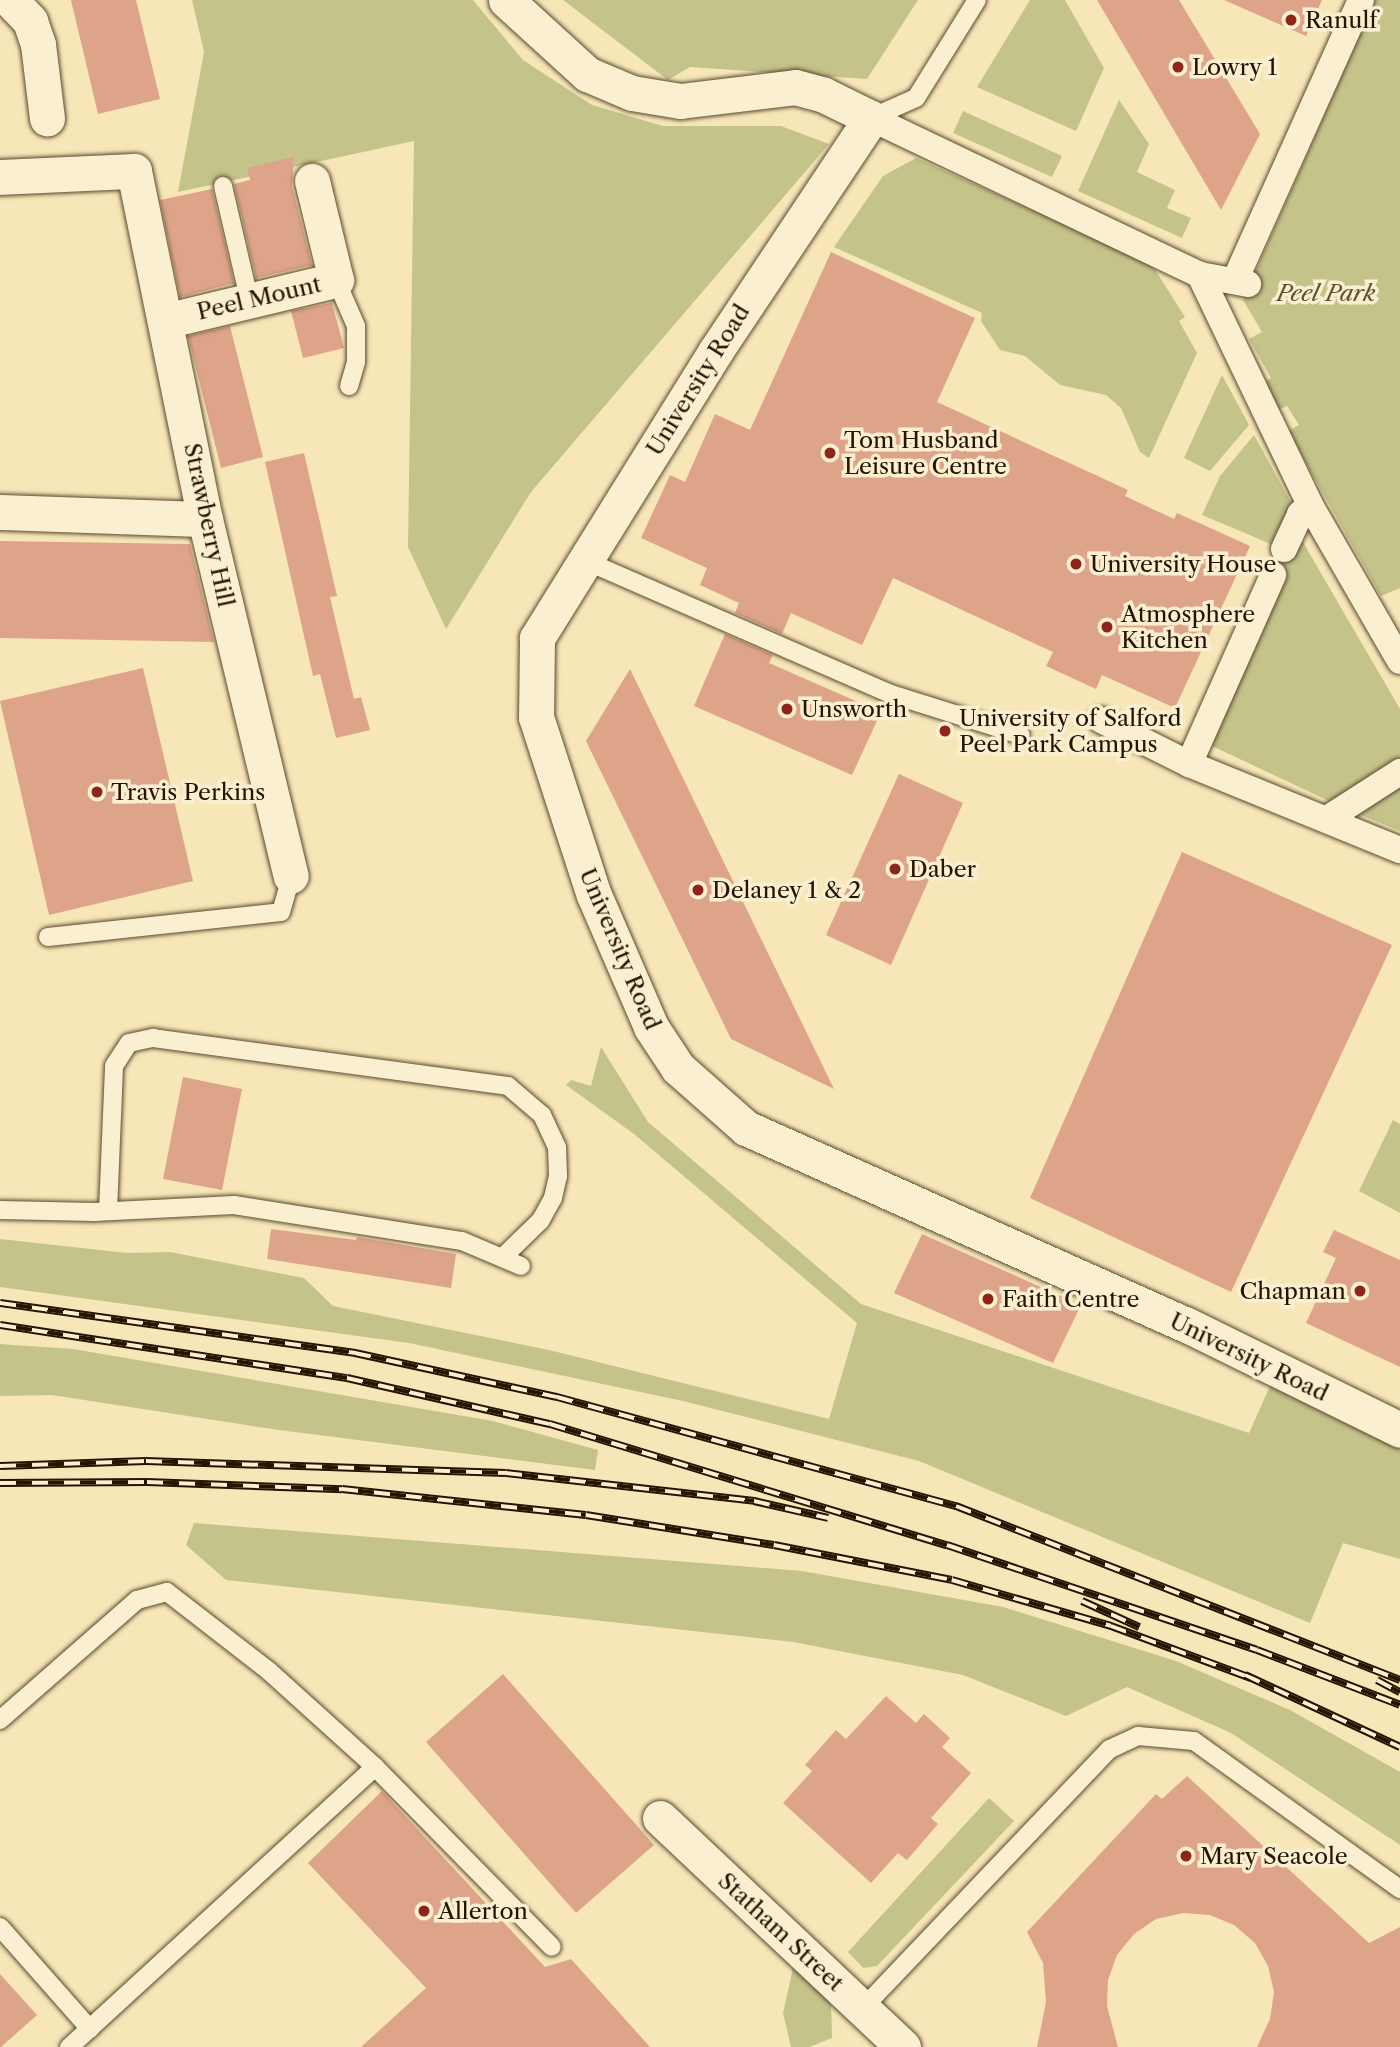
<!DOCTYPE html>
<html>
<head>
<meta charset="utf-8">
<style>
	body { margin:0 }
	#map { position:relative; width:1400px; height:2047px; overflow:hidden; background:#f7e7b8; font-family:"Libre Caslon Text",serif }
	div>[style] { position:absolute }
	[style*='--x'] { left:calc(var(--x)*1px); top:calc(var(--y)*1px); width:calc(var(--w)*1px); rotate:calc(var(--a)*1deg) }
	.green>* { inset:0; background:#c4c38a }
	.building>* { inset:0; background:#dea489 }
	.roads { filter:drop-shadow(0 0 2px #5b492e) drop-shadow(0 0 2px #5b492e) }
	.service>* { height:18px; margin:-9px; padding:0 9px; transform-origin:9px; border-radius:9px; background:#faefd1 }
	.pedestrian>* { height:26px; margin:-13px; padding:0 13px; transform-origin:13px; border-radius:13px; background:#faefd1 }
	.minor>* { height:35px; margin:-17.5px; padding:0 17.5px; transform-origin:17.5px; border-radius:17.5px; background:#faefd1 }
	.rail>* { height:8px; margin-top:-4px; transform-origin:0; background:repeating-linear-gradient(90deg,#faefd1 0 16px,#271400 0 32px); box-sizing:border-box; border-block:2px solid #271400 }
	.dots>* { width:19px; height:19px; translate:-50% -50%; box-sizing:border-box; border:4px solid #faefd1; border-radius:50% }
	span { translate:-50% -50%; white-space:nowrap; text-align:center; line-height:1.15; -webkit-text-stroke:7px #faefd1; paint-order:stroke }
	.poi-label { font-size:23px; color:#271400 }
	.left { translate:0 -50%; text-align:left }
	.right { translate:-100% -50%; text-align:right }
	.park-label { font-size:23px; color:#5e5130; font-style:italic }
	.street-label { font-size:23px; color:#271400 }
</style>
</head>
<body>
<div id="map">
	<div class="green">
		<div style="clip-path:polygon(192px 0,473px 0,523px 60px,592px 105px,663px 126px,781px 126px,829px 144px,531px 492px,446px 629px,408px 547px,414px 141px,178px 192px,204px 52px)"></div>
		<div style="clip-path:polygon(563px 0,918px 0,867px 79px,690px 67px,668px 80px)"></div>
		<div style="clip-path:polygon(1030px 0,1065px 0,1104px 68px,1076px 131px,977px 87px)"></div>
		<div style="clip-path:polygon(1375px 0,1400px 0,1400px 588px,1381px 596px,1288px 431px,1299px 425px,1287px 406px,1278px 410px,1263px 383px,1271px 378px,1249px 339px,1262px 332px,1243px 300px)"></div>
		<div style="clip-path:polygon(1119px 100px,1149px 144px,1137px 172px,1175px 190px,1167px 208px,1191px 218px,1182px 238px,1078px 191px)"></div>
		<div style="clip-path:polygon(963px 111px,1062px 156px,1052px 177px,953px 133px)"></div>
		<div style="clip-path:polygon(916px 158px,1146px 261px,1156px 271px,1185px 317px,1179px 321px,1197px 353px,1149px 458px,1140px 452px,1121px 408px,1106px 395px,1060px 385px,1025px 356px,1000px 350px,981px 321px,982px 313px,834px 247px,883px 176px)"></div>
		<div style="clip-path:polygon(1222px 375px,1249px 425px,1210px 471px,1184px 458px)"></div>
		<div style="clip-path:polygon(1254px 435px,1294px 508px,1278px 547px,1202px 515px,1220px 476px)"></div>
		<div style="clip-path:polygon(1297px 532px,1400px 709px,1400px 761px,1331px 802px,1212px 746px,1210px 740px)"></div>
		<div style="clip-path:polygon(1400px 783px,1400px 831px,1354px 812px)"></div>
		<div style="clip-path:polygon(601px 1047px,648px 1122px,861px 1304px,1249px 1433px,1270px 1386px,1400px 1445px,1400px 1559px,1343px 1543px,1310px 1623px,919px 1461px,683px 1401px,409px 1343px,0 1287px,0 1239px,127px 1253px,170px 1252px,304px 1278px,333px 1306px,549px 1350px,829px 1419px,857px 1323px,634px 1134px,566px 1085px,571px 1080px,591px 1086px)"></div>
		<div style="clip-path:polygon(1393px 1120px,1400px 1124px,1400px 1213px,1359px 1191px)"></div>
		<div style="clip-path:polygon(0 1344px,73px 1349px,493px 1421px,598px 1450px,595px 1470px,279px 1430px,52px 1395px,0 1396px)"></div>
		<div style="clip-path:polygon(194px 1523px,802px 1571px,1003px 1607px,1176px 1661px,1290px 1710px,1400px 1772px,1400px 1845px,1231px 1733px,1127px 1687px,1066px 1716px,963px 1675px,793px 1642px,226px 1580px,186px 1545px)"></div>
		<div style="clip-path:polygon(989px 1798px,1014px 1821px,877px 1966px,863px 1968px,848px 1952px)"></div>
		<div style="clip-path:polygon(793px 1968px,831px 2002px,832px 2038px,809px 2047px,791px 2047px,783px 2013px)"></div>
	</div>
	<div class="building">
		<div style="clip-path:polygon(71px 0,136px 0,160px 99px,98px 114px)"></div>
		<div style="clip-path:polygon(1097px 0,1179px 0,1260px 134px,1221px 210px)"></div>
		<div style="clip-path:polygon(1224px 0,1322px 0,1306px 36px)"></div>
		<div style="clip-path:polygon(294px 157px,292px 186px,312px 265px,256px 278px,234px 184px,250px 180px,247px 168px)"></div>
		<div style="clip-path:polygon(212px 189px,234px 283px,180px 297px,160px 200px)"></div>
		<div style="clip-path:polygon(831px 252px,975px 318px,937px 402px,1128px 490px,1125px 496px,1174px 519px,1177px 513px,1250px 546px,1175px 708px,1102px 675px,1096px 689px,1046px 666px,1053px 652px,893px 578px,862px 645px,791px 613px,782px 634px,735px 613px,739px 603px,700px 585px,707px 568px,641px 538px,670px 475px,685px 482px,715px 414px,750px 430px)"></div>
		<div style="clip-path:polygon(332px 303px,344px 348px,303px 358px,291px 311px)"></div>
		<div style="clip-path:polygon(230px 326px,263px 457px,221px 468px,188px 336px)"></div>
		<div style="clip-path:polygon(304px 453px,337px 596px,330px 597px,354px 699px,361px 697px,370px 730px,336px 738px,320px 674px,313px 676px,265px 462px)"></div>
		<div style="clip-path:polygon(0 541px,190px 544px,214px 642px,0 638px)"></div>
		<div style="clip-path:polygon(725px 634px,773px 655px,769px 663px,881px 712px,852px 775px,694px 706px)"></div>
		<div style="clip-path:polygon(143px 668px,193px 881px,49px 915px,0 701px)"></div>
		<div style="clip-path:polygon(630px 669px,834px 1089px,731px 1039px,586px 741px)"></div>
		<div style="clip-path:polygon(899px 774px,963px 803px,891px 965px,826px 935px)"></div>
		<div style="clip-path:polygon(1182px 852px,1392px 945px,1231px 1292px,1030px 1198px)"></div>
		<div style="clip-path:polygon(183px 1077px,242px 1089px,222px 1190px,163px 1179px)"></div>
		<div style="clip-path:polygon(271px 1229px,356px 1240px,357px 1237px,456px 1254px,451px 1288px,267px 1259px)"></div>
		<div style="clip-path:polygon(1334px 1230px,1400px 1260px,1400px 1367px,1306px 1323px,1336px 1258px,1323px 1252px)"></div>
		<div style="clip-path:polygon(922px 1234px,1081px 1305px,1053px 1363px,894px 1293px)"></div>
		<div style="clip-path:polygon(503px 1674px,654px 1845px,576px 1913px,426px 1742px)"></div>
		<div style="clip-path:polygon(886px 1696px,916px 1723px,924px 1714px,950px 1738px,942px 1747px,971px 1773px,931px 1818px,938px 1824px,907px 1860px,898px 1853px,871px 1883px,783px 1803px,812px 1771px,805px 1765px,836px 1730px,846px 1739px)"></div>
		<div style="clip-path:polygon(1187px 1776px,1369px 1943px,1400px 1927px,1400px 2047px,1257px 2047px,1270px 2019px,1274px 1992px,1268px 1966px,1255px 1943px,1234px 1925px,1210px 1915px,1183px 1913px,1156px 1919px,1134px 1934px,1117px 1955px,1108px 1980px,1107px 2006px,1118px 2047px,1037px 2047px,1046px 2002px,1043px 1963px,1027px 1932px,1156px 1794px,1162px 1799px)"></div>
		<div style="clip-path:polygon(382px 1791px,545px 1967px,571px 1959px,650px 2047px,361px 2047px,426px 1988px,308px 1863px)"></div>
		<div style="clip-path:polygon(0 1974px,37px 2015px,1px 2047px,0 2047px)"></div>
	</div>
	<div class="roads">
		<div class="service">
			<div style="--x:871;--y:118;--w:49;--a:-24"></div>
			<div style="--x:916;--y:98;--w:115;--a:-58.1"></div>
			<div style="--x:223;--y:186;--w:116;--a:77"></div>
			<div style="--x:336;--y:280;--w:50;--a:66.5"></div>
			<div style="--x:356;--y:326;--w:36;--a:90"></div>
			<div style="--x:356;--y:362;--w:25;--a:106"></div>
			<div style="--x:584;--y:560;--w:335;--a:23.6"></div>
			<div style="--x:891;--y:694;--w:136;--a:17.5"></div>
			<div style="--x:48;--y:937;--w:234;--a:-6.1"></div>
			<div style="--x:281;--y:912;--w:37;--a:-74"></div>
			<div style="--x:0;--y:1210;--w:94;--a:1.2"></div>
			<div style="--x:94;--y:1212;--w:140;--a:-2.9"></div>
			<div style="--x:234;--y:1205;--w:231;--a:9"></div>
			<div style="--x:462;--y:1241;--w:64;--a:23"></div>
			<div style="--x:108;--y:1211;--w:145;--a:-87.6"></div>
			<div style="--x:114;--y:1066;--w:27;--a:-57"></div>
			<div style="--x:129;--y:1043;--w:25;--a:-12"></div>
			<div style="--x:153;--y:1038;--w:358;--a:7.7"></div>
			<div style="--x:508;--y:1086;--w:45;--a:40.5"></div>
			<div style="--x:542;--y:1115;--w:35;--a:65"></div>
			<div style="--x:557;--y:1147;--w:29;--a:88"></div>
			<div style="--x:558;--y:1176;--w:23;--a:103"></div>
			<div style="--x:553;--y:1198;--w:26;--a:119"></div>
			<div style="--x:540;--y:1221;--w:52;--a:135.8"></div>
			<div style="--x:0;--y:1720;--w:182;--a:-41.2"></div>
			<div style="--x:137;--y:1600;--w:31;--a:-15"></div>
			<div style="--x:167;--y:1592;--w:130;--a:37.8"></div>
			<div style="--x:270;--y:1672;--w:142;--a:42.1"></div>
			<div style="--x:375;--y:1767;--w:415;--a:137.5"></div>
			<div style="--x:375;--y:1767;--w:252;--a:45.5"></div>
			<div style="--x:0;--y:1927;--w:136;--a:48.6"></div>
			<div style="--x:862;--y:2009;--w:359;--a:-46.4"></div>
			<div style="--x:1110;--y:1749;--w:31;--a:-25"></div>
			<div style="--x:1138;--y:1736;--w:56;--a:5.1"></div>
			<div style="--x:1194;--y:1741;--w:254;--a:35.7"></div>
		</div>
		<div class="pedestrian">
			<div style="--x:871;--y:118;--w:365;--a:25.5"></div>
			<div style="--x:1200;--y:275;--w:49;--a:10.6"></div>
			<div style="--x:1200;--y:275;--w:255;--a:64.4"></div>
			<div style="--x:1310;--y:505;--w:180;--a:60"></div>
			<div style="--x:1236;--y:278;--w:305;--a:-65.8"></div>
			<div style="--x:1284;--y:549;--w:38;--a:-65"></div>
			<div style="--x:1300;--y:514;--w:13;--a:-42"></div>
			<div style="--x:1101;--y:720;--w:98;--a:26.6"></div>
			<div style="--x:1189;--y:764;--w:228;--a:22.2"></div>
			<div style="--x:1189;--y:764;--w:207;--a:-66"></div>
			<div style="--x:1327;--y:819;--w:87;--a:-32.8"></div>
		</div>
		<div class="minor">
			<div style="--x:10;--y:0;--w:29;--a:46"></div>
			<div style="--x:30;--y:21;--w:24;--a:71"></div>
			<div style="--x:38;--y:44;--w:75;--a:83.1"></div>
			<div style="--x:506;--y:0;--w:110;--a:42.4"></div>
			<div style="--x:587;--y:74;--w:49;--a:22.9"></div>
			<div style="--x:632;--y:93;--w:49;--a:9.5"></div>
			<div style="--x:680;--y:101;--w:116;--a:-6.9"></div>
			<div style="--x:795;--y:87;--w:30;--a:15"></div>
			<div style="--x:824;--y:95;--w:52;--a:26.1"></div>
			<div style="--x:871;--y:118;--w:281;--a:123.7"></div>
			<div style="--x:715;--y:352;--w:337;--a:121.9"></div>
			<div style="--x:537;--y:638;--w:79;--a:90.7"></div>
			<div style="--x:536;--y:717;--w:187;--a:72"></div>
			<div style="--x:594;--y:895;--w:144;--a:66.6"></div>
			<div style="--x:651;--y:1027;--w:49;--a:56.6"></div>
			<div style="--x:678;--y:1068;--w:91;--a:41.4"></div>
			<div style="--x:746;--y:1128;--w:483;--a:24.1"></div>
			<div style="--x:1187;--y:1325;--w:237;--a:26.2"></div>
			<div style="--x:0;--y:177;--w:134;--a:-2.6"></div>
			<div style="--x:134;--y:171;--w:355;--a:78.5"></div>
			<div style="--x:205;--y:519;--w:367;--a:76.5"></div>
			<div style="--x:165;--y:321;--w:176;--a:-13.5"></div>
			<div style="--x:336;--y:280;--w:102;--a:-103.6"></div>
			<div style="--x:0;--y:512;--w:205;--a:2"></div>
			<div style="--x:660;--y:1818;--w:334;--a:43.3"></div>
		</div>
	</div>
	<div class="rail">
		<div style="--x:0;--y:1303;--w:359;--a:8"></div>
		<div style="--x:355;--y:1353;--w:207;--a:12.3"></div>
		<div style="--x:557;--y:1397;--w:414;--a:15.3"></div>
		<div style="--x:956;--y:1506;--w:477;--a:21.4"></div>
		<div style="--x:0;--y:1325;--w:351;--a:8.7"></div>
		<div style="--x:347;--y:1378;--w:208;--a:12.8"></div>
		<div style="--x:550;--y:1424;--w:415;--a:17"></div>
		<div style="--x:947;--y:1545;--w:327;--a:18.7"></div>
		<div style="--x:1257;--y:1650;--w:153;--a:21"></div>
		<div style="--x:0;--y:1466;--w:146;--a:-2"></div>
		<div style="--x:146;--y:1461;--w:360;--a:1.9"></div>
		<div style="--x:506;--y:1473;--w:250;--a:6.4"></div>
		<div style="--x:754;--y:1501;--w:76;--a:12.9"></div>
		<div style="--x:0;--y:1483;--w:147;--a:-0.4"></div>
		<div style="--x:147;--y:1482;--w:195;--a:2.1"></div>
		<div style="--x:342;--y:1489;--w:245;--a:6.1"></div>
		<div style="--x:586;--y:1515;--w:190;--a:9.1"></div>
		<div style="--x:774;--y:1545;--w:181;--a:11.1"></div>
		<div style="--x:952;--y:1580;--w:166;--a:16.1"></div>
		<div style="--x:1111;--y:1626;--w:149;--a:20.4"></div>
		<div style="--x:1082;--y:1601;--w:63;--a:24.5"></div>
		<div style="--x:1245;--y:1675;--w:171;--a:24.9"></div>
		<div style="--x:1377;--y:1680;--w:26;--a:28"></div>
	</div>
	<div class="dots">
		<div style="left:1291px;top:20px;background:#8f2418"></div>
		<div style="left:1178px;top:67px;background:#8f2418"></div>
		<div style="left:830px;top:453px;background:#8f2418"></div>
		<div style="left:1076px;top:564px;background:#8f2418"></div>
		<div style="left:1107px;top:627px;background:#8f2418"></div>
		<div style="left:787px;top:709px;background:#8f2418"></div>
		<div style="left:945px;top:731px;background:#8f2418"></div>
		<div style="left:97px;top:792px;background:#8f2418"></div>
		<div style="left:895px;top:869px;background:#8f2418"></div>
		<div style="left:698px;top:890px;background:#8f2418"></div>
		<div style="left:1360px;top:1291px;background:#8f2418"></div>
		<div style="left:988px;top:1299px;background:#8f2418"></div>
		<div style="left:1186px;top:1856px;background:#8f2418"></div>
		<div style="left:424px;top:1911px;background:#8f2418"></div>
	</div>
	<div class="poi-label">
		<span class="left" style="left:1305px;top:20px">Ranulf</span>
		<span class="left" style="left:1192px;top:67px">Lowry 1</span>
		<span class="left" style="left:844px;top:453px">Tom Husband<br>Leisure Centre</span>
		<span class="left" style="left:1090px;top:564px">University House</span>
		<span class="left" style="left:1121px;top:627px">Atmosphere<br>Kitchen</span>
		<span class="left" style="left:801px;top:709px">Unsworth</span>
		<span class="left" style="left:959px;top:731px">University of Salford<br>Peel Park Campus</span>
		<span class="left" style="left:111px;top:792px">Travis Perkins</span>
		<span class="left" style="left:909px;top:869px">Daber</span>
		<span class="left" style="left:712px;top:890px">Delaney 1 &amp; 2</span>
		<span class="right" style="left:1346px;top:1291px">Chapman</span>
		<span class="left" style="left:1002px;top:1299px">Faith Centre</span>
		<span class="left" style="left:1200px;top:1856px">Mary Seacole</span>
		<span class="left" style="left:438px;top:1911px">Allerton</span>
	</div>
	<div class="park-label">
		<span style="left:1326px;top:293px">Peel Park</span>
	</div>
	<div class="street-label">
		<span style="left:259px;top:298px;rotate:-13deg">Peel Mount</span>
		<span style="left:698px;top:380px;rotate:-58deg">University Road</span>
		<span style="left:209px;top:525px;rotate:78deg">Strawberry Hill</span>
		<span style="left:620px;top:949px;rotate:67deg">University Road</span>
		<span style="left:1249px;top:1357px;rotate:26deg">University Road</span>
		<span style="left:781px;top:1932px;rotate:43deg">Statham Street</span>
	</div>
</div>
</body>
</html>
